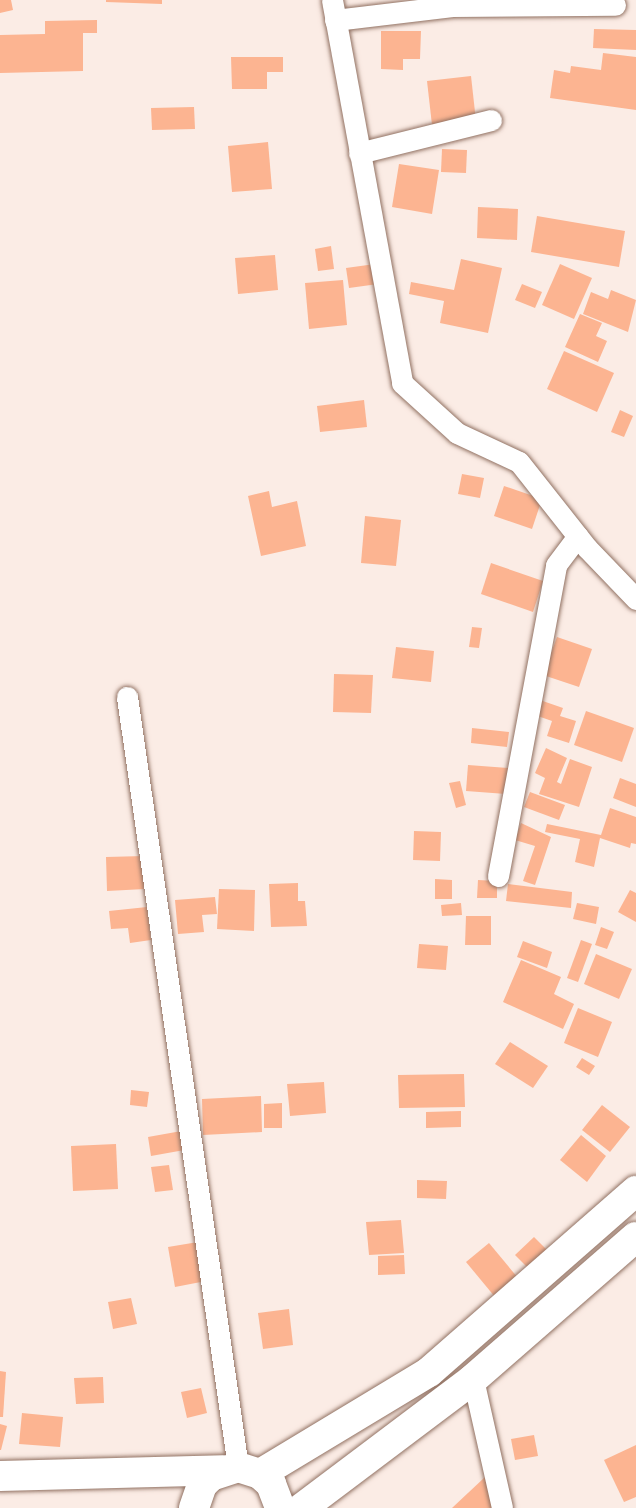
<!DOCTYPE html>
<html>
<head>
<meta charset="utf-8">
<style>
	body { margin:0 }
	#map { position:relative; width:636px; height:1508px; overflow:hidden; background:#fbece5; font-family:"Fira Sans Condensed",sans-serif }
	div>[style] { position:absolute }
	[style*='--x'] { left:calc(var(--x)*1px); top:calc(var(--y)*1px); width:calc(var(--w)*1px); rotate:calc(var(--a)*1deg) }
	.building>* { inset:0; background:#fcb491 }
	.roads { filter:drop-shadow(0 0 2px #917162) drop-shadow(0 0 2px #917162) }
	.minor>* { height:21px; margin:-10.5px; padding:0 10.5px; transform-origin:10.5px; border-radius:10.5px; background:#fff }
	.secondary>* { height:30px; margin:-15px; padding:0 15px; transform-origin:15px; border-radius:15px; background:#fff }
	span { translate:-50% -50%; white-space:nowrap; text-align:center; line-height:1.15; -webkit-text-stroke:7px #fcfcfc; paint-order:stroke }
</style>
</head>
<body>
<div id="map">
	<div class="building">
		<div style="clip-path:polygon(0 0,11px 0,13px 10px,0 13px)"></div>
		<div style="clip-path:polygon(106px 0,162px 0,162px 4px,106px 2px)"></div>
		<div style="clip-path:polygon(97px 20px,97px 33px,83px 33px,83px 71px,0 73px,0 35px,45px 34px,45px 21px)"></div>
		<div style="clip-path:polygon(594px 29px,636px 30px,636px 50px,593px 48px)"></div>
		<div style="clip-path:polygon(381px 31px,421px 31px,420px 59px,403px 59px,403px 70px,381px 69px)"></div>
		<div style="clip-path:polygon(603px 53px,636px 57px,636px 110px,550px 98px,554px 70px,570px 73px,571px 66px,601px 70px)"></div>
		<div style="clip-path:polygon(231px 57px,283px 57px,283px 72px,267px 72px,267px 89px,232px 89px)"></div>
		<div style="clip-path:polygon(471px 76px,476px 121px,432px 125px,427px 81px)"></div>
		<div style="clip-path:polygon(194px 107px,195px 129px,152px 130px,151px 108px)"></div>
		<div style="clip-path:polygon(268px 142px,272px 189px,232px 192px,228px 146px)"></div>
		<div style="clip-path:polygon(442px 149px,467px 150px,466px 173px,441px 172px)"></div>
		<div style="clip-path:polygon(399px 164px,439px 170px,432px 214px,392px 207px)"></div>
		<div style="clip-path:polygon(478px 207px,518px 209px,517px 240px,477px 238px)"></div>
		<div style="clip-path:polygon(537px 216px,625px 231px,619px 267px,531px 252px)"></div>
		<div style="clip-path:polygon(331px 246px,334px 269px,318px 271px,315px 249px)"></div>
		<div style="clip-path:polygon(275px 255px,278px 290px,238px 294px,235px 258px)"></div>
		<div style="clip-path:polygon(461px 259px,502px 268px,488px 333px,440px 323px,444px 301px,409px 294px,411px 282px,454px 290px)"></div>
		<div style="clip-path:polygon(375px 264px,378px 284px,349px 288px,346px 268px)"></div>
		<div style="clip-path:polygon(560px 264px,592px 278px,574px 319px,542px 305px)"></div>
		<div style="clip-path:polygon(343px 280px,347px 325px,309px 329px,305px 283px)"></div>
		<div style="clip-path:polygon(522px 284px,542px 292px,535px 308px,515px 300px)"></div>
		<div style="clip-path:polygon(611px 290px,636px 300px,628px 332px,583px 314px,591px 292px,608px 299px)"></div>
		<div style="clip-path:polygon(580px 314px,602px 323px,596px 336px,607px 341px,598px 362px,565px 347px)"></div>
		<div style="clip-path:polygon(564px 351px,614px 373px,597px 412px,547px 389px)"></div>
		<div style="clip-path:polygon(364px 400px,367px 427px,320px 432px,317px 406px)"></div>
		<div style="clip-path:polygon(620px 410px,633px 416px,624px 437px,611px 432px)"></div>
		<div style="clip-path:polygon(462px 474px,484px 478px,480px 498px,458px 494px)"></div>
		<div style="clip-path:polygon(504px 486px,542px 499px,532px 529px,494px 516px)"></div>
		<div style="clip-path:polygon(269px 491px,272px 507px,297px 501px,306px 546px,261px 556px,248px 496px)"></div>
		<div style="clip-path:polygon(365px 516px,401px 520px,396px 566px,361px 563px)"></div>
		<div style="clip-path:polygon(491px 563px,543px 581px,533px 612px,481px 594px)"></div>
		<div style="clip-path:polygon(472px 627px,482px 628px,479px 648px,469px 647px)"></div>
		<div style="clip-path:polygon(557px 637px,592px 649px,579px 687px,543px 675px)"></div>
		<div style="clip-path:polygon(396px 647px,434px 651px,431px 682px,392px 678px)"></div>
		<div style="clip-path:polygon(334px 674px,373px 675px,371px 713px,333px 712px)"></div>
		<div style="clip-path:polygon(537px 699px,563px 708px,560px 716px,576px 721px,569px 743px,547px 736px,552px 721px,532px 714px)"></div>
		<div style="clip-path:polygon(586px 711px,634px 728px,622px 762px,574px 745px)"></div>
		<div style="clip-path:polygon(472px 728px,509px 732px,507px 747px,471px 743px)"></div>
		<div style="clip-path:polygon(546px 748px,567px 758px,557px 782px,561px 784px,570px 759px,592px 767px,579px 807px,539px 794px,545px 778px,535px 773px)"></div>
		<div style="clip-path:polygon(468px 765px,508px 768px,506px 794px,466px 791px)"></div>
		<div style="clip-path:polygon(620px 778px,636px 784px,636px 807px,613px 798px)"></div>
		<div style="clip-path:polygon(460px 781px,466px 805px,456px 808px,449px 783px)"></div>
		<div style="clip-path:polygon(530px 792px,565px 805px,559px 820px,524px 807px)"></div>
		<div style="clip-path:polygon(610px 808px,636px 817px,636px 844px,631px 843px,630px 848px,600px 838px,594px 867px,575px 862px,580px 839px,545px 832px,547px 824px,601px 835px)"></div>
		<div style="clip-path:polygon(521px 823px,551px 837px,535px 885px,523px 881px,535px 846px,515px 840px)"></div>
		<div style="clip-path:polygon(414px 831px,441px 832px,440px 861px,413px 860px)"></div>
		<div style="clip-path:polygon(144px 856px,145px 889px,107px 891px,106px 857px)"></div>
		<div style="clip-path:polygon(435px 879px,452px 880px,452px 899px,435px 899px)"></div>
		<div style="clip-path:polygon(478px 880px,497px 881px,497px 898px,477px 898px)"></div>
		<div style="clip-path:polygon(298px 883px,298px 901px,305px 901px,307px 926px,271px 927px,269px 884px)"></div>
		<div style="clip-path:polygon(508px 884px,572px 892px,571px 908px,506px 901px)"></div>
		<div style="clip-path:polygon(219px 889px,255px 890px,254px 931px,217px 929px)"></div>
		<div style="clip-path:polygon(630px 890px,636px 893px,636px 922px,618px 912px)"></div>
		<div style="clip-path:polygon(215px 897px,217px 914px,202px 915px,204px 932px,178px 934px,175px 900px)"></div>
		<div style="clip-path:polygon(461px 903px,462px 915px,442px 916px,441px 905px)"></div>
		<div style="clip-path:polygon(577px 903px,599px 907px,596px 924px,573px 919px)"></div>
		<div style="clip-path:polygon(147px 907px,151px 940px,130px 943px,128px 928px,111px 929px,109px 911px)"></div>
		<div style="clip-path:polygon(466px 916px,491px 916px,491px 945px,465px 945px)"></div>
		<div style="clip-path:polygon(601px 927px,614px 932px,607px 949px,595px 945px)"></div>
		<div style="clip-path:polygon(581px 940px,592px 944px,578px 982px,567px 978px)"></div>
		<div style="clip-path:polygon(523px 941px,552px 952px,547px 968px,517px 957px)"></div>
		<div style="clip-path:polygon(419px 944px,448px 946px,446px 970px,417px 968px)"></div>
		<div style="clip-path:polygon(596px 954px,632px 969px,619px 999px,584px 984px)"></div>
		<div style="clip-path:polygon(521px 960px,561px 977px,554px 994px,574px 1004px,563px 1029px,503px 1002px)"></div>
		<div style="clip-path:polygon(578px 1008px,612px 1022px,598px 1057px,564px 1043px)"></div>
		<div style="clip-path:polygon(510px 1042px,548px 1066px,533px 1088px,495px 1064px)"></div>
		<div style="clip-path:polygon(582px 1058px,595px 1066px,589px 1075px,576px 1067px)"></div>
		<div style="clip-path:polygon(464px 1074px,465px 1107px,399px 1108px,398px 1075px)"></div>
		<div style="clip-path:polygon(324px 1082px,326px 1113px,290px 1116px,287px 1084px)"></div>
		<div style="clip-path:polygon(131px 1090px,149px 1092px,147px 1107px,130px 1105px)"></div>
		<div style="clip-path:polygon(261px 1096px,262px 1132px,203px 1135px,202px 1099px)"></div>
		<div style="clip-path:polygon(282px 1103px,282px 1128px,264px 1128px,264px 1104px)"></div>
		<div style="clip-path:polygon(602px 1105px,630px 1127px,610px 1152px,582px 1130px)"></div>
		<div style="clip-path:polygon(461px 1111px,461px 1127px,426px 1128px,426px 1112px)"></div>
		<div style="clip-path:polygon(187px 1130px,190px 1149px,151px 1156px,148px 1137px)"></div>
		<div style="clip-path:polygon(581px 1135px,606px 1156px,587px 1182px,560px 1160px)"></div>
		<div style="clip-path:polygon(116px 1144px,118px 1189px,73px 1191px,71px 1146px)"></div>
		<div style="clip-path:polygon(169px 1165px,173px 1190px,155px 1192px,151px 1167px)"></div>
		<div style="clip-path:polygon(417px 1180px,447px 1181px,446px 1199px,417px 1198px)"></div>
		<div style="clip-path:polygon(401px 1220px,404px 1253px,369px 1255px,366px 1222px)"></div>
		<div style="clip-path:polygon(534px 1237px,548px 1251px,529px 1269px,515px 1255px)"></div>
		<div style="clip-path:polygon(198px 1242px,206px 1281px,175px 1287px,168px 1247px)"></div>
		<div style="clip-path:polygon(489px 1243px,518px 1278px,495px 1297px,466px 1262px)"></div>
		<div style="clip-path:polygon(404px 1255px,405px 1274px,378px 1275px,378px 1256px)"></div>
		<div style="clip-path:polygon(131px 1298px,137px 1324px,113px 1329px,108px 1302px)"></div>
		<div style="clip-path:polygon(289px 1309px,293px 1345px,263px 1349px,258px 1313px)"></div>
		<div style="clip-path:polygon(0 1371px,6px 1372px,3px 1417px,0 1417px)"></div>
		<div style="clip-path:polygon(103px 1377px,104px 1403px,76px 1404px,74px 1378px)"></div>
		<div style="clip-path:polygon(201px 1388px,207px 1413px,187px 1418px,181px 1392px)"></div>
		<div style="clip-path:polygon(22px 1413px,63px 1417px,60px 1447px,19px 1444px)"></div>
		<div style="clip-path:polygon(0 1424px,7px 1426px,1px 1450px,0 1450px)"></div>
		<div style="clip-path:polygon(534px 1435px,538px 1456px,515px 1460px,511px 1439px)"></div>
		<div style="clip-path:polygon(636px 1445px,636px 1497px,624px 1502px,604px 1460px)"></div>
		<div style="clip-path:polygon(485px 1477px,499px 1508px,452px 1508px)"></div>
	</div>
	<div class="roads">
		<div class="minor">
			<div style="--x:332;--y:0;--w:389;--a:79.6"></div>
			<div style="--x:402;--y:383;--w:74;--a:42.3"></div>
			<div style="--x:457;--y:433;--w:68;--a:25.1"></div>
			<div style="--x:519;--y:462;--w:110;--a:51.7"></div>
			<div style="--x:587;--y:548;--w:71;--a:46.1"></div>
			<div style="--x:335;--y:20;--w:118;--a:-6.8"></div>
			<div style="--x:452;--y:6;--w:163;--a:-0.4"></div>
			<div style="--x:359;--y:153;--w:136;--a:-14"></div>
			<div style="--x:127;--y:697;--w:778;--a:81.8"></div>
			<div style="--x:498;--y:876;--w:316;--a:-79.4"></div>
			<div style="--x:556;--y:565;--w:36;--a:-53"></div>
			<div style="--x:473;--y:1379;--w:132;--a:77.3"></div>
		</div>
		<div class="secondary">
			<div style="--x:260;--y:1474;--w:197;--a:-31.1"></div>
			<div style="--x:429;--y:1372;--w:275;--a:-41.2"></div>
			<div style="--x:0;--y:1476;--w:223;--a:-1.5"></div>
			<div style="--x:194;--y:1508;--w:24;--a:-71"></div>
			<div style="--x:202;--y:1485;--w:13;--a:-45"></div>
			<div style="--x:211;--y:1476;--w:28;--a:-18"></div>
			<div style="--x:238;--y:1467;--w:23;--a:18"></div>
			<div style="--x:260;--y:1474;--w:15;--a:42"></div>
			<div style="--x:271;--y:1484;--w:26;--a:69"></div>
			<div style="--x:302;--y:1508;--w:214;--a:-37"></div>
			<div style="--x:473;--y:1379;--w:216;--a:-41.1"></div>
		</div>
	</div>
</div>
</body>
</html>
